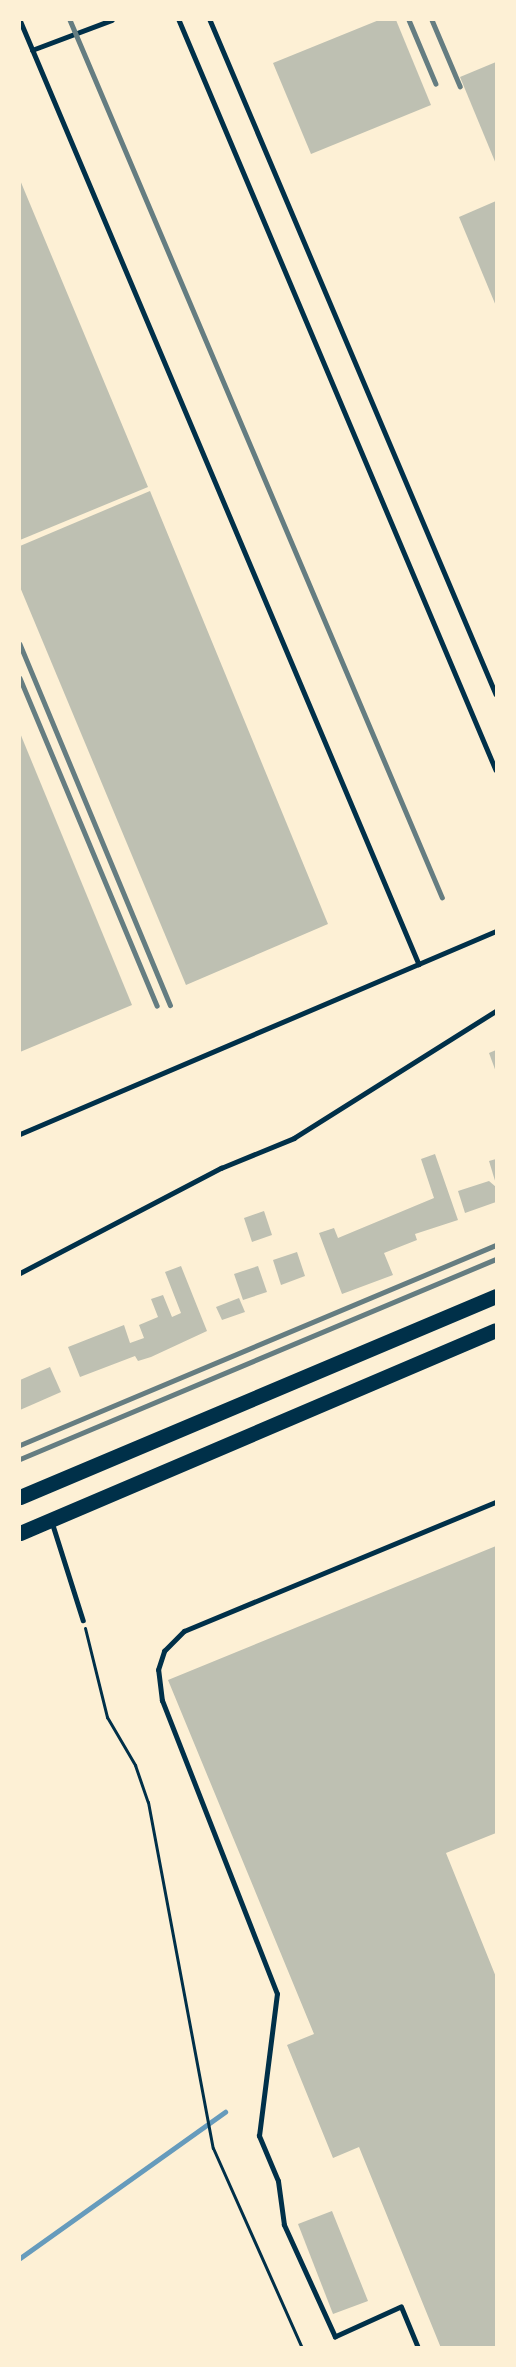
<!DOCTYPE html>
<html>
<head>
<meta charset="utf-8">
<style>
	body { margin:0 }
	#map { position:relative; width:516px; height:2367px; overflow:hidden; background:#fdf0d5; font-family:"PT Serif",serif }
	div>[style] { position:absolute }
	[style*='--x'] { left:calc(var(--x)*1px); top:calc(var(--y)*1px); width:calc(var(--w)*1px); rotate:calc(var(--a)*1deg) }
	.stream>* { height:5px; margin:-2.5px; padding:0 2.5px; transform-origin:2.5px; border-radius:2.5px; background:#669bbc }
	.building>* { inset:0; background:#bec0b2 }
	.path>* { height:3px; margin:-1.5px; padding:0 1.5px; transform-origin:1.5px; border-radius:1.5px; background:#003049 }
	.service>* { height:4.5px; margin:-2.25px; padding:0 2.25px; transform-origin:2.25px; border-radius:2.25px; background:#003049 }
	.primary>* { height:15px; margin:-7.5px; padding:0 7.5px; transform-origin:7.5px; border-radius:7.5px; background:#003049 }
	.rail>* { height:4.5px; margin:-2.25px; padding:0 2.25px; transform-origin:2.25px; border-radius:2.25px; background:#657d81 }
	span { translate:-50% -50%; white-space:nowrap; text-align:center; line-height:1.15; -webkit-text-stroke:6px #fdf0d5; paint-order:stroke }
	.frame { position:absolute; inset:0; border:21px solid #fdf0d5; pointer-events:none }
</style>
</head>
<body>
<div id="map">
	<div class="stream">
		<div style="--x:20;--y:2258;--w:252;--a:-35.5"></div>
	</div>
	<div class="building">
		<div style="clip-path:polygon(379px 20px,396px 20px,431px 105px,311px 154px,273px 63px)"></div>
		<div style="clip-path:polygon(496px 62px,496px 164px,460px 77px)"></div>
		<div style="clip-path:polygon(20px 180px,148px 487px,20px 540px)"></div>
		<div style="clip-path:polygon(496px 201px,496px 306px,459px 217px)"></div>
		<div style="clip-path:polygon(150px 491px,328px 924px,186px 985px,20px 587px,20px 546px)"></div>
		<div style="clip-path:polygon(20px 733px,132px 1005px,20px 1052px)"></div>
		<div style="clip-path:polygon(496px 1050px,496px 1072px,489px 1053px)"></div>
		<div style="clip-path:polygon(435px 1154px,458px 1220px,415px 1234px,417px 1240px,384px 1253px,393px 1275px,342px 1294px,319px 1233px,334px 1228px,338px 1238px,434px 1198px,421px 1159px)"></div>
		<div style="clip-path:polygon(496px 1159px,496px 1184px,489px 1161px)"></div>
		<div style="clip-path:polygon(489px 1181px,496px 1187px,496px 1202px,465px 1213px,458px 1191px)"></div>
		<div style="clip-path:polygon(264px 1211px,272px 1235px,252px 1242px,244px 1218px)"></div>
		<div style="clip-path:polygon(297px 1252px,305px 1276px,281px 1285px,273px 1260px)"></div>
		<div style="clip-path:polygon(181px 1266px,207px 1331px,151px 1357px,138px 1361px,135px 1356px,80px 1377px,68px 1347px,124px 1325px,130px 1343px,144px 1338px,139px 1325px,158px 1317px,151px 1299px,163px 1295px,172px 1317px,181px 1313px,165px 1272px)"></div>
		<div style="clip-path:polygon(258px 1266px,267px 1292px,243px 1300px,234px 1274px)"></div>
		<div style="clip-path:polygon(239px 1298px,245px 1312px,222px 1320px,216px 1307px)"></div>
		<div style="clip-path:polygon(50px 1367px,61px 1392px,20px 1410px,20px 1380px)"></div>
		<div style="clip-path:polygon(496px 1546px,496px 1833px,446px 1853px,496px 1977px,496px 2348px,441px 2348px,359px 2147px,333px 2158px,287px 2045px,314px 2034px,168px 1680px)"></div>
		<div style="clip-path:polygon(332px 2211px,368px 2301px,333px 2314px,298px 2224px)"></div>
	</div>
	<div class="path">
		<div style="--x:85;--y:1628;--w:92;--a:76.1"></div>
		<div style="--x:107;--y:1717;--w:56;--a:59.7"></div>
		<div style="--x:135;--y:1765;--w:39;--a:71"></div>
		<div style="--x:148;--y:1802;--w:352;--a:79.4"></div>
		<div style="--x:213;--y:2148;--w:219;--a:66"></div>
	</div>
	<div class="service">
		<div style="--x:20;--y:20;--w:1025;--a:67.09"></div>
		<div style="--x:179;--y:20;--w:814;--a:67.09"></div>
		<div style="--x:210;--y:20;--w:732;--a:67.01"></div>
		<div style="--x:32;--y:50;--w:85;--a:-20.6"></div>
		<div style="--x:20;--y:1134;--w:517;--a:-23.1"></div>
		<div style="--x:20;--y:1273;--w:227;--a:-27.6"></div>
		<div style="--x:221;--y:1168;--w:79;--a:-22.3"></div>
		<div style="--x:294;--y:1138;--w:239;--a:-32.2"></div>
		<div style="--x:52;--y:1522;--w:103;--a:72.4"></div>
		<div style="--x:418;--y:2348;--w:44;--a:-112.5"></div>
		<div style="--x:401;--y:2307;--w:72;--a:155.6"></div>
		<div style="--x:335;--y:2337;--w:123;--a:-114.5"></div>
		<div style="--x:284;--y:2225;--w:44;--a:-97.8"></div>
		<div style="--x:278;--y:2181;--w:49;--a:-112.9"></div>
		<div style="--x:259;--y:2136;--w:143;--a:-82.8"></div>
		<div style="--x:277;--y:1994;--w:315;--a:-111.4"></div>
		<div style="--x:162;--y:1701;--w:31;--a:-97"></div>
		<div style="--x:158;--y:1670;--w:20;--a:-72"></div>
		<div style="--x:164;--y:1651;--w:28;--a:-45"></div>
		<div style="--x:184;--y:1631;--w:338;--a:-22.5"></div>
	</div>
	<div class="primary">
		<div style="--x:20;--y:1497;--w:517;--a:-22.89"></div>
		<div style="--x:20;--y:1533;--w:517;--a:-23.1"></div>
	</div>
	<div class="rail">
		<div style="--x:70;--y:20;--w:953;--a:67.01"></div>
		<div style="--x:409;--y:20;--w:69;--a:67.1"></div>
		<div style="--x:432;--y:20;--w:72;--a:67"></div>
		<div style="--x:20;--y:644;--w:391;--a:67.4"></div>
		<div style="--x:20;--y:678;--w:355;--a:67.3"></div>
		<div style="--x:20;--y:1445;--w:516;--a:-22.79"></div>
		<div style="--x:20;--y:1459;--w:516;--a:-22.79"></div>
	</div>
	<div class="frame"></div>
</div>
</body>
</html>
